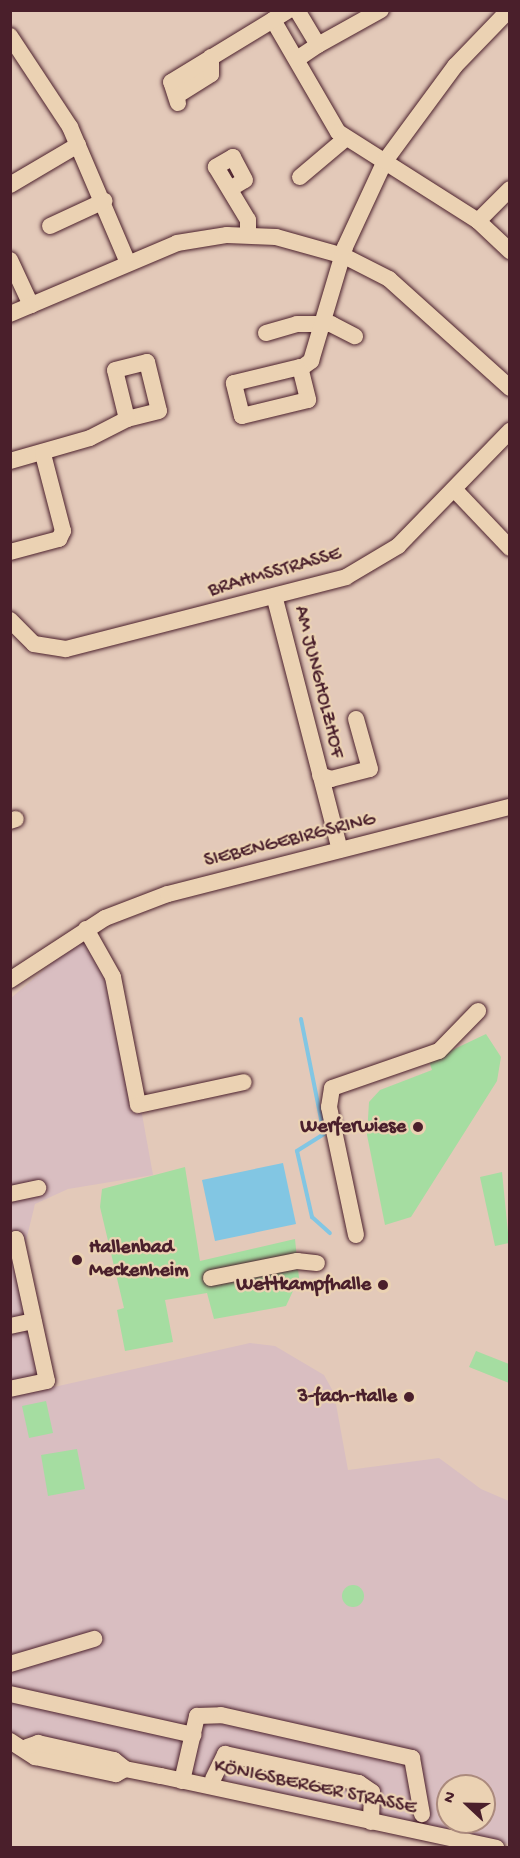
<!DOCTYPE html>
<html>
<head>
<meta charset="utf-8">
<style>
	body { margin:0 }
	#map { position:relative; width:520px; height:1858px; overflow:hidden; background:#e3c9b9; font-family:"Gochi Hand",sans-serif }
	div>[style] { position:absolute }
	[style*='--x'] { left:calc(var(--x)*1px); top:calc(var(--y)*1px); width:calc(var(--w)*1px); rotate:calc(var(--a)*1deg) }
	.built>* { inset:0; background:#d9bec1 }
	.green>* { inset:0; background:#a5dda1 }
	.round { border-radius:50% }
	.water>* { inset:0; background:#82c6e3 }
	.stream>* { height:4px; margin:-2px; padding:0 2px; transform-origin:2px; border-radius:2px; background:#82c6e3 }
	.roads { filter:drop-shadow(0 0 2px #4a1f2b) drop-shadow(0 0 2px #4a1f2b) }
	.minor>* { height:16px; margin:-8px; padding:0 8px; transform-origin:8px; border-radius:8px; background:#ebd2b3 }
	.dots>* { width:16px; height:16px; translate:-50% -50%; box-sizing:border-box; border:3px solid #ebd2b3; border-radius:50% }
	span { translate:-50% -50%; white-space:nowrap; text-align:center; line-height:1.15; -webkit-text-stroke:4.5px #ebd2b3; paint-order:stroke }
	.street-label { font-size:20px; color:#4a1f2b }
	.poi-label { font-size:20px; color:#4a1f2b; font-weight:700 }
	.right { translate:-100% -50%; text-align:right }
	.left { translate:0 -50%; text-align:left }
	.frame { position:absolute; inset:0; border:12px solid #4a1f2b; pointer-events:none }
	.north { position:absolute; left:436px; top:1774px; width:60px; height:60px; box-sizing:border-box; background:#ebd2b3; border:2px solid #ab8a7d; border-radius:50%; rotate:292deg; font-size:16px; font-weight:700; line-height:24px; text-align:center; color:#4a1f2b }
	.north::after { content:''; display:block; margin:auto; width:21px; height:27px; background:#4a1f2b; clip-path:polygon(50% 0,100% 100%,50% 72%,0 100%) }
</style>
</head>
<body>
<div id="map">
	<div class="built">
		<div style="clip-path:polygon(evenodd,94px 927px,132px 1059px,153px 1175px,68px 1189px,35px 1204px,25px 1245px,54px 1387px,250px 1343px,275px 1346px,324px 1375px,334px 1393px,348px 1470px,439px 1458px,481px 1489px,509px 1501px,509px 1844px,11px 1733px,11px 998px,94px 927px,448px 1786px,484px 1786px,484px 1822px,448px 1822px,448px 1786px)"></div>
	</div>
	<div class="green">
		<div style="clip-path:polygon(486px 1034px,501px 1057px,497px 1081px,411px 1217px,385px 1225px,367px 1135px,369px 1102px,380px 1090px,432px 1070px,429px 1061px)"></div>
		<div style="clip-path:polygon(185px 1167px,200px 1261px,295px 1239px,299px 1278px,286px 1306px,214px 1319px,207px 1293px,165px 1300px,173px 1342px,125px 1351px,117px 1310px,124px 1308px,100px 1207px,102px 1189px)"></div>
		<div style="clip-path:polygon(502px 1172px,509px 1243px,495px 1246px,480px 1177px)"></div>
		<div style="clip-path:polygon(476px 1351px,509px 1364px,509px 1383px,469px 1367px)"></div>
		<div style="clip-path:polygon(46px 1401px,53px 1433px,29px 1438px,22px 1406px)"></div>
		<div style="clip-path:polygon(77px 1449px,85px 1489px,48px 1496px,41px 1455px)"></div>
		<div class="round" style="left:342px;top:1585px;width:22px;height:22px"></div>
	</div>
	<div class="water">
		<div style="clip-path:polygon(283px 1163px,296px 1224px,215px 1241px,202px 1180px)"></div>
	</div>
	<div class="stream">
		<div style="--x:301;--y:1019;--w:117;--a:78.7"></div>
		<div style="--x:324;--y:1134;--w:32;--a:148"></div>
		<div style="--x:297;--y:1151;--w:68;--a:77.2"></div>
		<div style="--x:312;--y:1217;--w:24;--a:42"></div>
	</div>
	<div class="roads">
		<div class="minor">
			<div style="--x:289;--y:10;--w:19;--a:148"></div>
			<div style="--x:273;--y:20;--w:129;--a:59.9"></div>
			<div style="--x:338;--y:132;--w:166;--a:32.4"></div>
			<div style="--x:478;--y:221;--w:44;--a:43.2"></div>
			<div style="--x:10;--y:36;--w:109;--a:56.6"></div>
			<div style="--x:70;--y:127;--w:148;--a:66.9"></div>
			<div style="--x:318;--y:45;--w:72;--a:-29.1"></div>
			<div style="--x:297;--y:59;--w:25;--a:-34"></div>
			<div style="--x:318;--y:45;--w:41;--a:-121"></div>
			<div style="--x:178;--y:95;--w:39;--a:-32"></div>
			<div style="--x:211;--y:74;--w:17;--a:-90"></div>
			<div style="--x:178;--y:103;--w:22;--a:-108"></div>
			<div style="--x:171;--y:82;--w:119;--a:-31.3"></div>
			<div style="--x:300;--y:177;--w:59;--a:-40.2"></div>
			<div style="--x:10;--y:185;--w:79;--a:-30.5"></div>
			<div style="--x:230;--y:189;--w:17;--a:-31"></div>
			<div style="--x:245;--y:180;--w:26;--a:-118"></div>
			<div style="--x:233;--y:157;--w:20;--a:150"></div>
			<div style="--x:216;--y:167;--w:62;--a:58.9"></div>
			<div style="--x:248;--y:220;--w:15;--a:90"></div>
			<div style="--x:478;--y:221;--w:45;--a:-45"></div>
			<div style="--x:50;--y:226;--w:60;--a:-24.8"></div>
			<div style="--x:10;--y:260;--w:50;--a:65"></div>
			<div style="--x:10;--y:314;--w:181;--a:-23"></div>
			<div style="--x:177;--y:243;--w:51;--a:-9.1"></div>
			<div style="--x:227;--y:235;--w:49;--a:2.3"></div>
			<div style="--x:276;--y:237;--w:71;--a:15.6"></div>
			<div style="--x:344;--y:256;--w:51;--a:27.1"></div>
			<div style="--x:389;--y:279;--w:163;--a:42"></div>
			<div style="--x:266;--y:333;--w:32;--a:-16"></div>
			<div style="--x:297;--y:324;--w:34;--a:0"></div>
			<div style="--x:331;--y:324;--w:27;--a:27"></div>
			<div style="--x:147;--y:362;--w:50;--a:76.2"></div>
			<div style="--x:159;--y:411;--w:33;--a:166"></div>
			<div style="--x:127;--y:419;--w:50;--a:-103.8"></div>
			<div style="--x:115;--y:370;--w:33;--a:-14"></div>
			<div style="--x:300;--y:367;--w:34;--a:76"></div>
			<div style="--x:308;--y:400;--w:68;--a:166.4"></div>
			<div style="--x:242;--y:416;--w:34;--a:-104"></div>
			<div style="--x:234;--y:383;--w:68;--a:-13.6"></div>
			<div style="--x:300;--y:369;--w:14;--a:-36"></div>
			<div style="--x:311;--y:361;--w:119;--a:-73.4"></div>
			<div style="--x:345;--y:247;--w:95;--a:-65.1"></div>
			<div style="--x:385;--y:161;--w:118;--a:-53.6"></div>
			<div style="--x:455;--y:66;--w:78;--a:-46"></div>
			<div style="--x:10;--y:461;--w:83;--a:-16"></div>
			<div style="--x:90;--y:438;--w:42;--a:-27.2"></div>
			<div style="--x:454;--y:489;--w:81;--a:46.5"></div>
			<div style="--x:10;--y:552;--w:51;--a:-14.9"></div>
			<div style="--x:59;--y:539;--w:9;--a:-63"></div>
			<div style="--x:63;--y:531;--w:80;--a:-104.6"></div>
			<div style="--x:275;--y:599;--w:259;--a:75.5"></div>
			<div style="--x:10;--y:620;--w:34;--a:45"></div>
			<div style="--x:34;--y:644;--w:32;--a:9"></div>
			<div style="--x:66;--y:649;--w:289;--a:-14.4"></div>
			<div style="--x:346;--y:577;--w:61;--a:-30.8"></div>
			<div style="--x:398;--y:546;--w:161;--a:-45.8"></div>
			<div style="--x:320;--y:775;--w:12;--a:20"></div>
			<div style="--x:331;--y:779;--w:40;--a:-14.4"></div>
			<div style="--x:370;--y:769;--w:52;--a:-105.6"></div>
			<div style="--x:10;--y:821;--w:6;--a:-18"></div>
			<div style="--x:86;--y:929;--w:55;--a:60.6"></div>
			<div style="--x:113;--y:977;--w:130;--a:78.9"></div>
			<div style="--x:138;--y:1105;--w:108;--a:-12.2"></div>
			<div style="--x:10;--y:980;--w:113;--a:-33.1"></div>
			<div style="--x:105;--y:918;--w:67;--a:-20.9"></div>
			<div style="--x:168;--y:894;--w:353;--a:-14.3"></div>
			<div style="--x:10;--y:1194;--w:29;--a:-12"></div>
			<div style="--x:356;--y:1235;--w:131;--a:-101.9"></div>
			<div style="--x:329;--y:1107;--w:19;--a:-81"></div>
			<div style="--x:332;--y:1088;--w:113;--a:-19.1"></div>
			<div style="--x:439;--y:1051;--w:56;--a:-45.7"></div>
			<div style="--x:10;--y:1241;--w:6;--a:-18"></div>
			<div style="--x:16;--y:1239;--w:145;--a:77.7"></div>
			<div style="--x:47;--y:1381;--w:38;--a:168"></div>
			<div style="--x:211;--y:1278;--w:88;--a:-11.2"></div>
			<div style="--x:297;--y:1261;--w:20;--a:6"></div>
			<div style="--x:10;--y:1326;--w:24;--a:-12"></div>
			<div style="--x:10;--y:1664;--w:88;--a:-16.6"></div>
			<div style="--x:10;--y:1694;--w:188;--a:12.6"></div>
			<div style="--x:10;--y:1741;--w:30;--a:33"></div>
			<div style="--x:35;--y:1757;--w:83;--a:11.9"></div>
			<div style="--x:116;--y:1774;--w:10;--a:-29"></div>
			<div style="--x:125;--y:1769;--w:37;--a:11"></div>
			<div style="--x:161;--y:1776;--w:343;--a:12.1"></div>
			<div style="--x:27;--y:1747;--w:12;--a:-20"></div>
			<div style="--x:38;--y:1743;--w:78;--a:12.6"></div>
			<div style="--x:114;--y:1760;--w:14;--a:39"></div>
			<div style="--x:213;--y:1779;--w:28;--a:-64"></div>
			<div style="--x:225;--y:1754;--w:137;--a:12.2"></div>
			<div style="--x:359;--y:1783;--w:16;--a:35"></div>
			<div style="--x:372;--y:1792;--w:30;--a:92"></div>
			<div style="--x:182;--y:1781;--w:67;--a:-77"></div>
			<div style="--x:197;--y:1716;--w:24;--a:-2"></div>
			<div style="--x:221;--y:1715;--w:196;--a:12.7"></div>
			<div style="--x:412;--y:1758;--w:57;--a:79.9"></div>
		</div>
	</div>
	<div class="dots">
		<div style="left:418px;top:1127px;background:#4a1f2b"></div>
		<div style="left:77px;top:1260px;background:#4a1f2b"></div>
		<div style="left:383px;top:1285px;background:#4a1f2b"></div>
		<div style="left:409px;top:1397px;background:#4a1f2b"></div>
	</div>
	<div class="street-label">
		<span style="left:275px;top:573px;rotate:-16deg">BRAHMSSTRASSE</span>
		<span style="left:318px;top:682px;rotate:76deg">AM JUNGHOLZHOF</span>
		<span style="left:290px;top:841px;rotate:-14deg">SIEBENGEBIRGSRING</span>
		<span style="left:315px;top:1788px;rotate:12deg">KÖNIGSBERGER STRASSE</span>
	</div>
	<div class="poi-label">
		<span class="right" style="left:406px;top:1127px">Werferwiese</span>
		<span class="left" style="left:89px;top:1260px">Hallenbad<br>Meckenheim</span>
		<span class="right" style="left:371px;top:1285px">Wettkampfhalle</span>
		<span class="right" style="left:397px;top:1397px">3-fach-Halle</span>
	</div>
	<div class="frame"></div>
	<div class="north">N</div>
</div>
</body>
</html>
